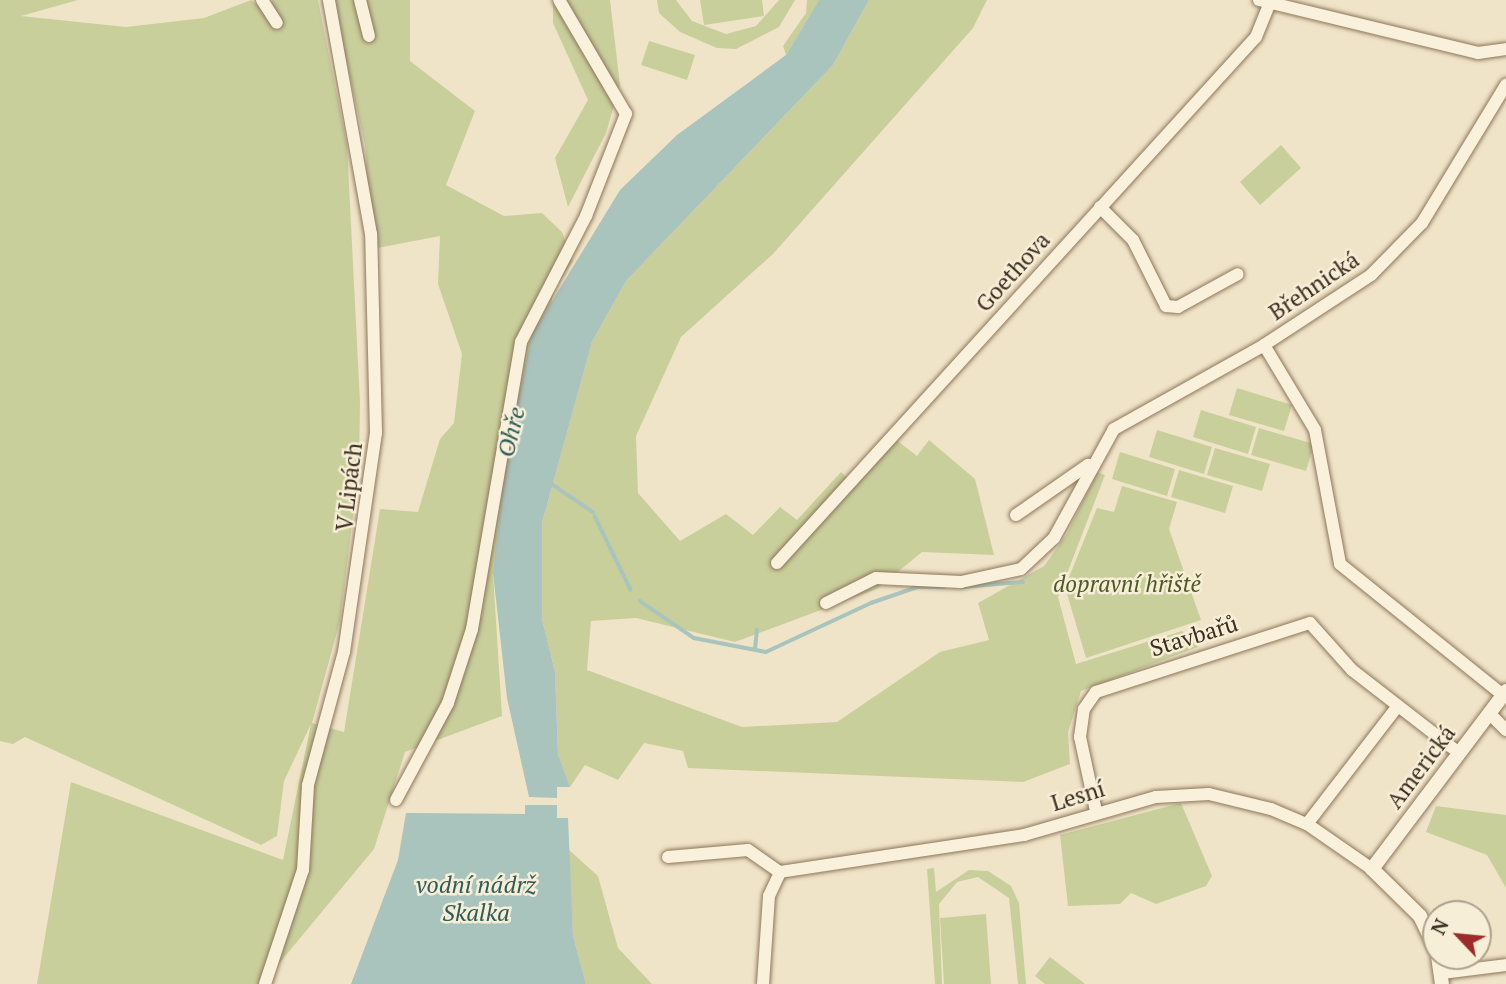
<!DOCTYPE html>
<html>
<head>
<meta charset="utf-8">
<style>
	body { margin:0 }
	#map { position:relative; width:1506px; height:984px; overflow:hidden; background:#f0e4c8; font-family:"PT Serif",serif }
	div>[style] { position:absolute }
	[style*='--x'] { left:calc(var(--x)*1px); top:calc(var(--y)*1px); width:calc(var(--w)*1px); rotate:calc(var(--a)*1deg) }
	.green>* { inset:0; background:#c9cf9b }
	.water>* { inset:0; background:#a9c4bc }
	.stream>* { height:3.5px; margin:-1.75px; padding:0 1.75px; transform-origin:1.75px; border-radius:1.75px; background:#a9c4bc }
	.roads { filter:drop-shadow(0 0 2px #8d765c) drop-shadow(0 0 2px #8d765c) }
	.minor>* { height:12px; margin:-6px; padding:0 6px; transform-origin:6px; border-radius:6px; background:#faf1dc }
	.tertiary>* { height:14px; margin:-7px; padding:0 7px; transform-origin:7px; border-radius:7px; background:#faf1dc }
	span { translate:-50% -50%; white-space:nowrap; text-align:center; line-height:1.15; -webkit-text-stroke:5px #f7eed8; paint-order:stroke }
	.street-label { font-size:23px; color:#3d2e20 }
	.park-label { font-size:23px; color:#4d5a26; font-style:italic }
	.water-label { font-size:24px; color:#2f5d5a; font-style:italic }
	.north { position:absolute; left:1422px; top:900px; width:70px; height:70px; box-sizing:border-box; background:#f7eed8; border:2px solid #ada18e; border-radius:50%; rotate:296deg; font-size:19px; font-weight:700; line-height:28px; text-align:center; color:#3d2e20 }
	.north::after { content:''; display:block; margin:auto; width:24px; height:32px; background:#9e2a2b; clip-path:polygon(50% 0,100% 100%,50% 72%,0 100%) }
</style>
</head>
<body>
<div id="map">
	<div class="green">
		<div style="clip-path:polygon(0 0,78px 0,21px 16px,126px 27px,204px 18px,251px 0,264px 11px,273px 0,318px 0,347px 145px,360px 402px,359px 468px,340px 621px,312px 723px,344px 732px,380px 509px,418px 512px,440px 439px,454px 423px,462px 354px,438px 284px,440px 236px,372px 249px,365px 145px,333px 0,410px 0,410px 61px,475px 111px,446px 185px,504px 216px,542px 213px,562px 232px,573px 261px,554px 290px,493px 573px,502px 716px,405px 752px,374px 849px,262px 984px,37px 984px,71px 782px,283px 860px,311px 724px,284px 781px,277px 836px,261px 845px,25px 737px,13px 744px,0 741px)"></div>
		<div style="clip-path:polygon(553px 0,610px 0,620px 85px,606px 133px,568px 207px,555px 158px,588px 100px,553px 23px)"></div>
		<div style="clip-path:polygon(657px 0,676px 0,692px 21px,726px 34px,756px 26px,779px 0,795px 0,779px 27px,736px 49px,717px 48px,680px 32px,659px 13px)"></div>
		<div style="clip-path:polygon(700px 0,762px 0,764px 16px,704px 25px)"></div>
		<div style="clip-path:polygon(807px 0,819px 0,786px 55px,783px 46px,806px 13px)"></div>
		<div style="clip-path:polygon(869px 0,987px 0,973px 28px,773px 254px,681px 337px,636px 436px,638px 493px,680px 541px,726px 514px,753px 535px,780px 507px,797px 520px,841px 472px,853px 483px,895px 439px,917px 456px,929px 440px,975px 479px,994px 555px,922px 552px,877px 589px,735px 642px,636px 618px,591px 621px,587px 670px,742px 727px,837px 722px,940px 652px,989px 640px,978px 603px,1044px 566px,1067px 534px,1097px 472px,1105px 475px,1058px 597px,1076px 664px,1182px 631px,1198px 647px,1081px 691px,1068px 732px,1070px 764px,1023px 782px,688px 768px,683px 751px,644px 743px,618px 780px,585px 765px,570px 787px,558px 754px,555px 672px,542px 619px,542px 523px,592px 342px,626px 281px,833px 65px)"></div>
		<div style="clip-path:polygon(649px 41px,695px 55px,687px 80px,641px 65px)"></div>
		<div style="clip-path:polygon(1281px 145px,1301px 168px,1260px 205px,1240px 182px)"></div>
		<div style="clip-path:polygon(1237px 388px,1292px 405px,1284px 431px,1229px 415px)"></div>
		<div style="clip-path:polygon(1201px 410px,1256px 427px,1248px 454px,1193px 437px)"></div>
		<div style="clip-path:polygon(1259px 428px,1314px 444px,1306px 471px,1251px 455px)"></div>
		<div style="clip-path:polygon(1157px 430px,1212px 447px,1204px 474px,1149px 457px)"></div>
		<div style="clip-path:polygon(1215px 448px,1270px 464px,1262px 491px,1207px 475px)"></div>
		<div style="clip-path:polygon(1120px 452px,1175px 469px,1167px 496px,1112px 479px)"></div>
		<div style="clip-path:polygon(1179px 470px,1233px 486px,1225px 513px,1171px 497px)"></div>
		<div style="clip-path:polygon(1122px 486px,1177px 502px,1169px 529px,1201px 620px,1086px 658px,1065px 587px,1097px 508px,1114px 512px)"></div>
		<div style="clip-path:polygon(1181px 803px,1212px 876px,1206px 886px,1156px 904px,1131px 893px,1120px 904px,1068px 906px,1060px 835px)"></div>
		<div style="clip-path:polygon(1436px 806px,1506px 815px,1506px 888px,1487px 855px,1426px 832px)"></div>
		<div style="clip-path:polygon(568px 849px,598px 876px,618px 948px,652px 984px,586px 984px,573px 936px)"></div>
		<div style="clip-path:polygon(934px 868px,936px 892px,969px 870px,988px 871px,1011px 886px,1019px 903px,1026px 984px,1018px 984px,1009px 898px,978px 877px,957px 882px,939px 904px,942px 984px,935px 984px,927px 869px)"></div>
		<div style="clip-path:polygon(986px 914px,991px 984px,944px 984px,940px 918px)"></div>
		<div style="clip-path:polygon(1050px 957px,1084px 983px,1084px 984px,1045px 984px,1035px 976px)"></div>
	</div>
	<div class="water">
		<div style="clip-path:polygon(819px 0,869px 0,833px 65px,626px 281px,592px 342px,542px 523px,542px 619px,555px 672px,558px 754px,570px 787px,557px 787px,557px 798px,529px 797px,507px 698px,493px 573px,507px 450px,532px 334px,620px 190px,677px 135px,786px 55px)"></div>
		<div style="clip-path:polygon(525px 805px,557px 805px,557px 818px,568px 818px,573px 936px,586px 984px,351px 984px,398px 860px,406px 813px,525px 814px)"></div>
	</div>
	<div class="stream">
		<div style="--x:546;--y:480;--w:57;--a:34.2"></div>
		<div style="--x:595;--y:516;--w:82;--a:64.1"></div>
		<div style="--x:963;--y:587;--w:60;--a:-4.8"></div>
		<div style="--x:640;--y:601;--w:65;--a:34.4"></div>
		<div style="--x:694;--y:638;--w:73;--a:11"></div>
		<div style="--x:766;--y:652;--w:116;--a:-25"></div>
		<div style="--x:871;--y:603;--w:50;--a:-18.8"></div>
		<div style="--x:918;--y:587;--w:26;--a:0"></div>
		<div style="--x:755;--y:649;--w:19;--a:-84"></div>
	</div>
	<div class="roads">
		<div class="minor">
			<div style="--x:262;--y:0;--w:27;--a:57"></div>
			<div style="--x:360;--y:0;--w:37;--a:76"></div>
			<div style="--x:1259;--y:0;--w:225;--a:13.6"></div>
			<div style="--x:1478;--y:53;--w:28;--a:-8"></div>
			<div style="--x:1100;--y:207;--w:47;--a:45"></div>
			<div style="--x:1133;--y:240;--w:74;--a:63.4"></div>
			<div style="--x:1166;--y:306;--w:12;--a:5"></div>
			<div style="--x:1178;--y:307;--w:68;--a:-28.8"></div>
			<div style="--x:1264;--y:345;--w:99;--a:59"></div>
			<div style="--x:1315;--y:430;--w:136;--a:79.4"></div>
			<div style="--x:1340;--y:564;--w:209;--a:38.8"></div>
			<div style="--x:1016;--y:515;--w:88;--a:-34.8"></div>
			<div style="--x:777;--y:563;--w:711;--a:-47.68"></div>
			<div style="--x:1256;--y:37;--w:37;--a:-68"></div>
			<div style="--x:826;--y:603;--w:56;--a:-26.6"></div>
			<div style="--x:876;--y:578;--w:85;--a:2.7"></div>
			<div style="--x:961;--y:582;--w:61;--a:-12.2"></div>
			<div style="--x:1021;--y:569;--w:45;--a:-43.2"></div>
			<div style="--x:1054;--y:538;--w:124;--a:-61.2"></div>
			<div style="--x:1114;--y:429;--w:172;--a:-29.2"></div>
			<div style="--x:1264;--y:345;--w:128;--a:-33.2"></div>
			<div style="--x:1371;--y:275;--w:73;--a:-45.6"></div>
			<div style="--x:1422;--y:223;--w:162;--a:-58.7"></div>
			<div style="--x:1490;--y:714;--w:23;--a:45"></div>
			<div style="--x:396;--y:800;--w:110;--a:-61.8"></div>
			<div style="--x:448;--y:703;--w:78;--a:-72"></div>
			<div style="--x:472;--y:629;--w:291;--a:-80.3"></div>
			<div style="--x:521;--y:342;--w:142;--a:-62.7"></div>
			<div style="--x:586;--y:216;--w:110;--a:-68.6"></div>
			<div style="--x:626;--y:114;--w:132;--a:-120.4"></div>
			<div style="--x:1096;--y:811;--w:76;--a:-102.2"></div>
			<div style="--x:1080;--y:737;--w:28;--a:-82"></div>
			<div style="--x:1084;--y:709;--w:21;--a:-55"></div>
			<div style="--x:1096;--y:692;--w:225;--a:-17.9"></div>
			<div style="--x:1310;--y:623;--w:63;--a:48.2"></div>
			<div style="--x:1352;--y:670;--w:135;--a:37.8"></div>
			<div style="--x:1307;--y:824;--w:149;--a:-52.4"></div>
			<div style="--x:668;--y:857;--w:80;--a:-5"></div>
			<div style="--x:748;--y:850;--w:39;--a:35"></div>
			<div style="--x:1442;--y:973;--w:64;--a:-7.1"></div>
			<div style="--x:265;--y:984;--w:120;--a:-71.6"></div>
			<div style="--x:303;--y:870;--w:85;--a:-86.6"></div>
			<div style="--x:308;--y:785;--w:138;--a:-74.9"></div>
			<div style="--x:344;--y:652;--w:221;--a:-81.7"></div>
			<div style="--x:376;--y:433;--w:199;--a:-91.4"></div>
			<div style="--x:371;--y:234;--w:238;--a:-100.2"></div>
			<div style="--x:763;--y:984;--w:88;--a:-86.1"></div>
			<div style="--x:769;--y:896;--w:26;--a:-65"></div>
			<div style="--x:780;--y:872;--w:247;--a:-8.6"></div>
			<div style="--x:1024;--y:835;--w:137;--a:-16.1"></div>
			<div style="--x:1156;--y:797;--w:53;--a:-3.2"></div>
			<div style="--x:1209;--y:794;--w:64;--a:13.6"></div>
			<div style="--x:1271;--y:809;--w:39;--a:23"></div>
			<div style="--x:1307;--y:824;--w:79;--a:34.7"></div>
		</div>
		<div class="tertiary">
			<div style="--x:1436;--y:949;--w:37;--a:-116"></div>
			<div style="--x:1420;--y:916;--w:67;--a:-135.6"></div>
			<div style="--x:1372;--y:869;--w:223;--a:-53"></div>
			<div style="--x:1438;--y:956;--w:28;--a:82"></div>
		</div>
	</div>
	<div class="street-label">
		<span style="left:1013px;top:272px;rotate:-48deg">Goethova</span>
		<span style="left:1314px;top:286px;rotate:-34deg">Břehnická</span>
		<span style="left:349px;top:487px;rotate:-83deg">V Lipách</span>
		<span style="left:1194px;top:636px;rotate:-17deg">Stavbařů</span>
		<span style="left:1421px;top:767px;rotate:-53deg">Americká</span>
		<span style="left:1078px;top:796px;rotate:-17deg">Lesní</span>
	</div>
	<div class="park-label">
		<span style="left:1127px;top:584px">dopravní hřiště</span>
	</div>
	<div class="water-label">
		<span style="left:511px;top:432px;rotate:-76deg">Ohře</span>
		<span style="left:476px;top:899px">vodní nádrž<br>Skalka</span>
	</div>
	<div class="north">N</div>
</div>
</body>
</html>
